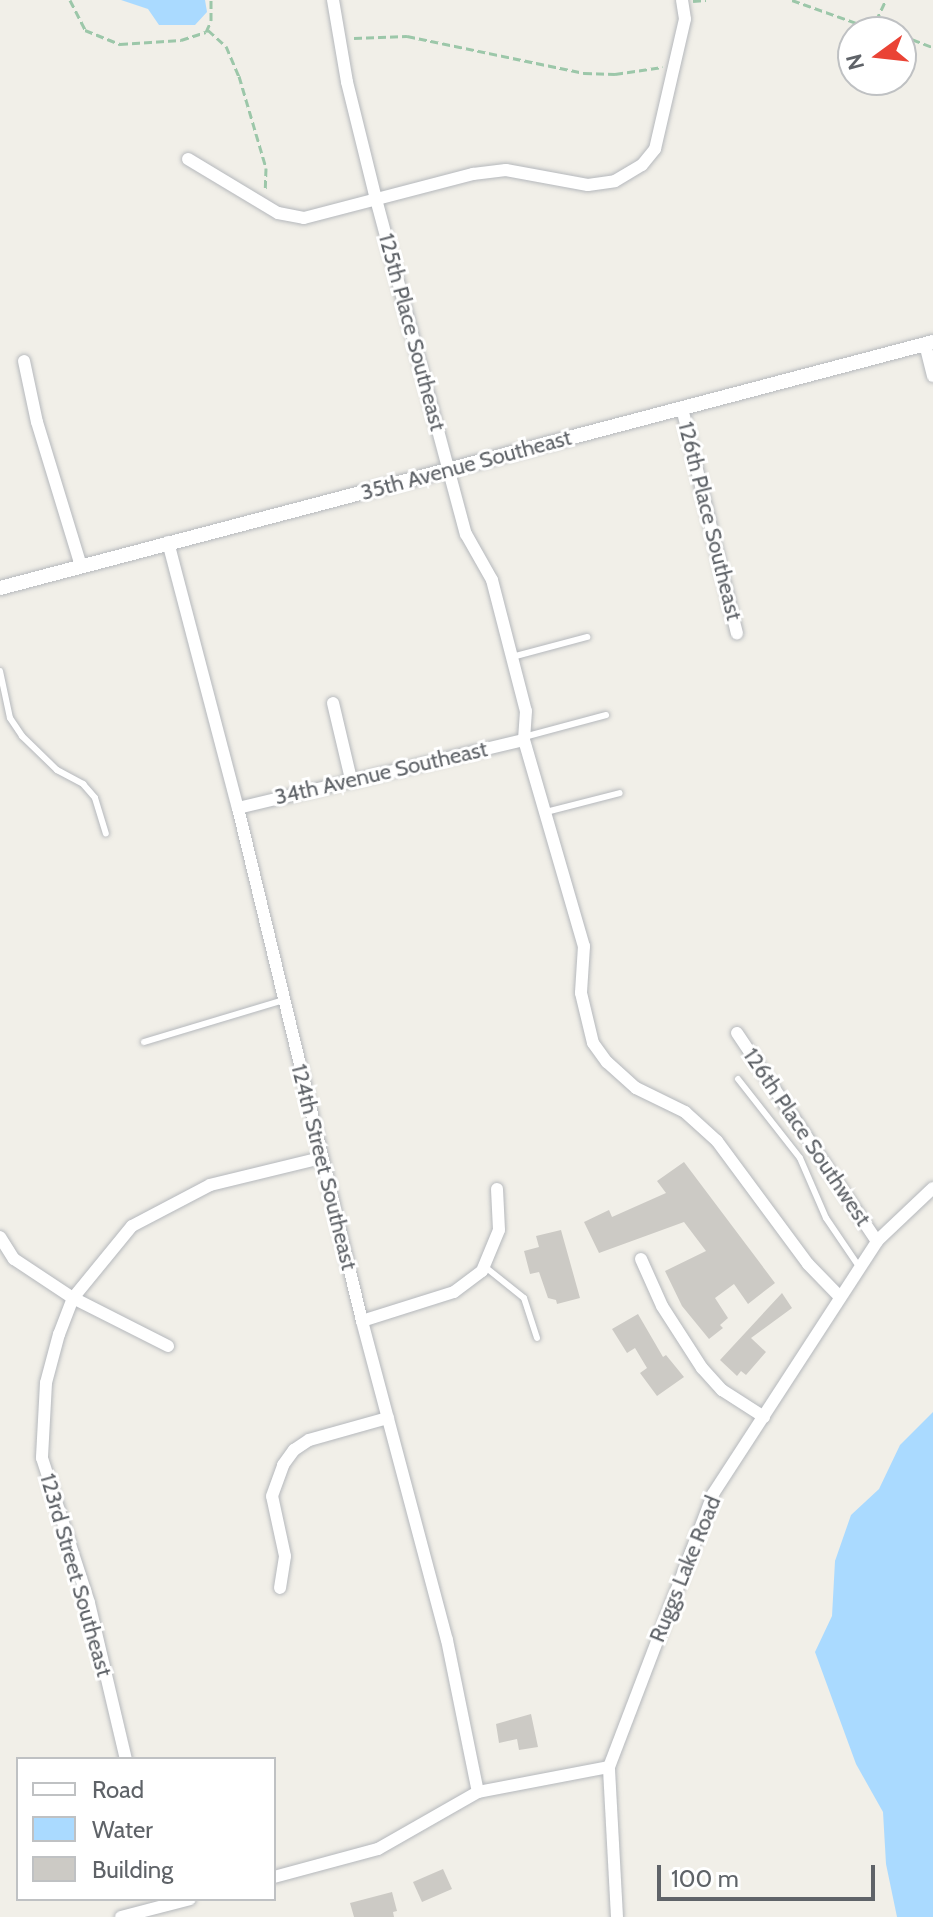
<!DOCTYPE html>
<html>
<head>
<meta charset="utf-8">
<style>
	body { margin:0 }
	#map { position:relative; width:933px; height:1917px; overflow:hidden; background:#f1efe8; font-family:Cabin,sans-serif }
	div>[style] { position:absolute }
	[style*='--x'] { left:calc(var(--x)*1px); top:calc(var(--y)*1px); width:calc(var(--w)*1px); rotate:calc(var(--a)*1deg) }
	.water>* { inset:0; background:#aadaff }
	.building>* { inset:0; background:#cccac5 }
	.path>* { height:3px; margin-top:-1.5px; transform-origin:0; background:repeating-linear-gradient(90deg,#9cc7a9 0 8px,transparent 0 12px) }
	.roads { filter:drop-shadow(0 0 2px #b5b8bc) drop-shadow(0 0 2px #b5b8bc) }
	.service>* { height:6px; margin:-3px; padding:0 3px; transform-origin:3px; border-radius:3px; background:#fff }
	.minor>* { height:12px; margin:-6px; padding:0 6px; transform-origin:6px; border-radius:6px; background:#fff }
	.tertiary>* { height:14px; margin:-7px; padding:0 7px; transform-origin:7px; border-radius:7px; background:#fff }
	span { translate:-50% -50%; white-space:nowrap; text-align:center; line-height:1.15; -webkit-text-stroke:6px #fff; paint-order:stroke }
	.street-label { font-size:22px; color:#5f6368 }
	.legend { position:absolute; left:16px; top:1757px; width:260px; height:144px; box-sizing:border-box; background:#fff; border:2px solid #bfc1c3; margin:0; padding:10px 14px; list-style:none; font-size:24px; color:#5f6368 }
	.legend li { display:flex; align-items:center; gap:16px; height:40px }
	.legend b { width:40px; border:2px solid #bfc1c3 }
	.north { position:absolute; left:837px; top:16px; width:80px; height:80px; box-sizing:border-box; background:#fff; border:2px solid #bfc1c3; border-radius:50%; rotate:255deg; font-size:22px; font-weight:700; line-height:32px; text-align:center; color:#5f6368 }
	.north::after { content:''; display:block; margin:auto; width:28px; height:36px; background:#ea4335; clip-path:polygon(50% 0,100% 100%,50% 72%,0 100%) }
	.scale { position:absolute; left:657px; top:1865px; width:218px; height:36px; box-sizing:border-box; border:4px solid #5f6368; border-top:0; padding-left:10px; font-size:24px; line-height:28px; white-space:nowrap; color:#5f6368; -webkit-text-stroke:6px #fff; paint-order:stroke }
</style>
</head>
<body>
<div id="map">
	<div class="water">
		<div style="clip-path:polygon(121px 0,205px 0,207px 12px,195px 25px,159px 25px,148px 9px)"></div>
		<div style="clip-path:polygon(933px 1412px,933px 1917px,897px 1917px,886px 1864px,883px 1812px,856px 1764px,815px 1652px,832px 1616px,835px 1561px,851px 1515px,879px 1489px,900px 1445px)"></div>
	</div>
	<div class="building">
		<div style="clip-path:polygon(684px 1162px,775px 1283px,748px 1304px,734px 1284px,715px 1298px,728px 1318px,720px 1325px,723px 1328px,709px 1339px,682px 1306px,665px 1271px,706px 1251px,684px 1222px,599px 1253px,584px 1222px,609px 1210px,612px 1217px,666px 1193px,657px 1181px)"></div>
		<div style="clip-path:polygon(561px 1230px,580px 1298px,557px 1304px,556px 1300px,548px 1298px,539px 1272px,530px 1274px,524px 1251px,539px 1247px,536px 1236px)"></div>
		<div style="clip-path:polygon(782px 1293px,792px 1308px,751px 1338px,766px 1352px,746px 1375px,741px 1371px,737px 1376px,720px 1360px)"></div>
		<div style="clip-path:polygon(638px 1314px,663px 1357px,666px 1355px,684px 1377px,657px 1396px,640px 1373px,647px 1368px,635px 1348px,627px 1353px,612px 1329px)"></div>
		<div style="clip-path:polygon(531px 1714px,538px 1747px,519px 1750px,517px 1739px,499px 1743px,496px 1724px)"></div>
		<div style="clip-path:polygon(443px 1869px,452px 1889px,422px 1902px,413px 1882px)"></div>
		<div style="clip-path:polygon(392px 1892px,397px 1911px,393px 1912px,394px 1917px,354px 1917px,350px 1903px)"></div>
	</div>
	<div class="path">
		<div style="--x:70;--y:0;--w:34;--a:63"></div>
		<div style="--x:85;--y:30;--w:38;--a:22"></div>
		<div style="--x:120;--y:44;--w:61;--a:-3.8"></div>
		<div style="--x:181;--y:40;--w:26;--a:-18"></div>
		<div style="--x:206;--y:32;--w:12;--a:-66"></div>
		<div style="--x:211;--y:21;--w:21;--a:-90"></div>
		<div style="--x:792;--y:0;--w:74;--a:19.7"></div>
		<div style="--x:862;--y:25;--w:15;--a:-16"></div>
		<div style="--x:876;--y:21;--w:23;--a:-65"></div>
		<div style="--x:693;--y:1;--w:13;--a:-4"></div>
		<div style="--x:873;--y:24;--w:20;--a:24"></div>
		<div style="--x:208;--y:30;--w:24;--a:42"></div>
		<div style="--x:226;--y:46;--w:33;--a:67"></div>
		<div style="--x:239;--y:76;--w:96;--a:73.6"></div>
		<div style="--x:266;--y:168;--w:23;--a:92"></div>
		<div style="--x:901;--y:35;--w:34;--a:21"></div>
		<div style="--x:354;--y:38;--w:53;--a:-2.2"></div>
		<div style="--x:407;--y:36;--w:181;--a:11.8"></div>
		<div style="--x:584;--y:73;--w:31;--a:2"></div>
		<div style="--x:615;--y:74;--w:48;--a:-8.5"></div>
	</div>
	<div class="roads">
		<div class="service">
			<div style="--x:512;--y:657;--w:78;--a:-14.9"></div>
			<div style="--x:0;--y:671;--w:48;--a:78"></div>
			<div style="--x:10;--y:718;--w:22;--a:56"></div>
			<div style="--x:22;--y:736;--w:49;--a:44.2"></div>
			<div style="--x:57;--y:770;--w:30;--a:28"></div>
			<div style="--x:83;--y:784;--w:18;--a:49"></div>
			<div style="--x:95;--y:798;--w:37;--a:73"></div>
			<div style="--x:524;--y:737;--w:85;--a:-15"></div>
			<div style="--x:546;--y:812;--w:76;--a:-14.4"></div>
			<div style="--x:144;--y:1042;--w:146;--a:-16.7"></div>
			<div style="--x:738;--y:1079;--w:100;--a:51.9"></div>
			<div style="--x:800;--y:1158;--w:65;--a:66.6"></div>
			<div style="--x:826;--y:1218;--w:60;--a:55.8"></div>
			<div style="--x:484;--y:1266;--w:51;--a:38.7"></div>
			<div style="--x:524;--y:1298;--w:42;--a:72"></div>
		</div>
		<div class="minor">
			<div style="--x:333;--y:0;--w:83;--a:80.3"></div>
			<div style="--x:347;--y:82;--w:121;--a:76.1"></div>
			<div style="--x:376;--y:199;--w:347;--a:75"></div>
			<div style="--x:466;--y:534;--w:53;--a:60.5"></div>
			<div style="--x:492;--y:580;--w:135;--a:75.5"></div>
			<div style="--x:526;--y:711;--w:29;--a:94"></div>
			<div style="--x:524;--y:740;--w:215;--a:73.8"></div>
			<div style="--x:584;--y:946;--w:47;--a:93.7"></div>
			<div style="--x:581;--y:993;--w:51;--a:76.5"></div>
			<div style="--x:593;--y:1043;--w:24;--a:54"></div>
			<div style="--x:607;--y:1062;--w:39;--a:42"></div>
			<div style="--x:636;--y:1088;--w:55;--a:26.1"></div>
			<div style="--x:685;--y:1112;--w:43;--a:42.2"></div>
			<div style="--x:717;--y:1141;--w:153;--a:53.5"></div>
			<div style="--x:808;--y:1264;--w:46;--a:45.9"></div>
			<div style="--x:188;--y:159;--w:105;--a:31"></div>
			<div style="--x:278;--y:213;--w:26;--a:11"></div>
			<div style="--x:304;--y:218;--w:175;--a:-14.6"></div>
			<div style="--x:473;--y:174;--w:33;--a:-7"></div>
			<div style="--x:506;--y:170;--w:83;--a:10.4"></div>
			<div style="--x:588;--y:185;--w:27;--a:-8"></div>
			<div style="--x:615;--y:181;--w:31;--a:-31"></div>
			<div style="--x:642;--y:165;--w:21;--a:-51"></div>
			<div style="--x:655;--y:149;--w:133;--a:-77"></div>
			<div style="--x:685;--y:19;--w:19;--a:-99"></div>
			<div style="--x:925;--y:344;--w:33;--a:76"></div>
			<div style="--x:24;--y:361;--w:62;--a:78"></div>
			<div style="--x:37;--y:422;--w:151;--a:73"></div>
			<div style="--x:682;--y:408;--w:232;--a:76.3"></div>
			<div style="--x:168;--y:542;--w:275;--a:75.3"></div>
			<div style="--x:238;--y:808;--w:528;--a:76.41"></div>
			<div style="--x:362;--y:1321;--w:330;--a:75.1"></div>
			<div style="--x:447;--y:1640;--w:155;--a:78.5"></div>
			<div style="--x:333;--y:703;--w:78;--a:76.7"></div>
			<div style="--x:238;--y:808;--w:294;--a:-13.4"></div>
			<div style="--x:737;--y:1033;--w:251;--a:56.1"></div>
			<div style="--x:0;--y:1237;--w:26;--a:58"></div>
			<div style="--x:14;--y:1259;--w:71;--a:33.5"></div>
			<div style="--x:73;--y:1298;--w:39;--a:111"></div>
			<div style="--x:59;--y:1334;--w:51;--a:104.9"></div>
			<div style="--x:46;--y:1383;--w:75;--a:93.1"></div>
			<div style="--x:42;--y:1458;--w:152;--a:72"></div>
			<div style="--x:89;--y:1603;--w:160;--a:76.7"></div>
			<div style="--x:641;--y:1259;--w:51;--a:65.9"></div>
			<div style="--x:662;--y:1306;--w:74;--a:57.2"></div>
			<div style="--x:702;--y:1368;--w:30;--a:48"></div>
			<div style="--x:722;--y:1390;--w:50;--a:32.7"></div>
			<div style="--x:362;--y:1321;--w:96;--a:-17.5"></div>
			<div style="--x:454;--y:1292;--w:35;--a:-37"></div>
			<div style="--x:482;--y:1271;--w:44;--a:-67.5"></div>
			<div style="--x:499;--y:1230;--w:41;--a:-92.8"></div>
			<div style="--x:168;--y:1346;--w:106;--a:-153.2"></div>
			<div style="--x:73;--y:1298;--w:93;--a:-50.7"></div>
			<div style="--x:132;--y:1226;--w:88;--a:-27.7"></div>
			<div style="--x:210;--y:1185;--w:114;--a:-13.7"></div>
			<div style="--x:280;--y:1588;--w:32;--a:-81"></div>
			<div style="--x:285;--y:1556;--w:61;--a:-102.2"></div>
			<div style="--x:272;--y:1496;--w:33;--a:-70"></div>
			<div style="--x:283;--y:1465;--w:19;--a:-54"></div>
			<div style="--x:294;--y:1450;--w:18;--a:-34"></div>
			<div style="--x:309;--y:1440;--w:82;--a:-15.6"></div>
			<div style="--x:274;--y:1877;--w:108;--a:-15.1"></div>
			<div style="--x:378;--y:1849;--w:115;--a:-29.7"></div>
			<div style="--x:478;--y:1792;--w:133;--a:-10.8"></div>
			<div style="--x:121;--y:1917;--w:71;--a:-14.6"></div>
			<div style="--x:617;--y:1917;--w:150;--a:-93.1"></div>
			<div style="--x:609;--y:1767;--w:292;--a:-69.1"></div>
			<div style="--x:713;--y:1494;--w:302;--a:-57"></div>
			<div style="--x:877;--y:1241;--w:77;--a:-43.4"></div>
		</div>
		<div class="tertiary">
			<div style="--x:0;--y:588;--w:965;--a:-14.77"></div>
		</div>
	</div>
	<div class="street-label">
		<span style="left:412px;top:332px;rotate:75deg">125th Place Southeast</span>
		<span style="left:466px;top:465px;rotate:-15deg">35th Avenue Southeast</span>
		<span style="left:710px;top:521px;rotate:76deg">126th Place Southeast</span>
		<span style="left:381px;top:773px;rotate:-13deg">34th Avenue Southeast</span>
		<span style="left:807px;top:1137px;rotate:56deg">126th Place Southwest</span>
		<span style="left:324px;top:1167px;rotate:76deg">124th Street Southeast</span>
		<span style="left:685px;top:1569px;rotate:-68deg">Ruggs Lake Road</span>
		<span style="left:76px;top:1575px;rotate:74deg">123rd Street Southeast</span>
	</div>
	<ul class="legend">
	<li><b style="height:10px;background:#fff"></b>Road</li>
	<li><b style="height:22px;background:#aadaff"></b>Water</li>
	<li><b style="height:22px;background:#cccac5"></b>Building</li>
	</ul>
	<div class="north">N</div>
	<div class="scale">100 m</div>
</div>
</body>
</html>
